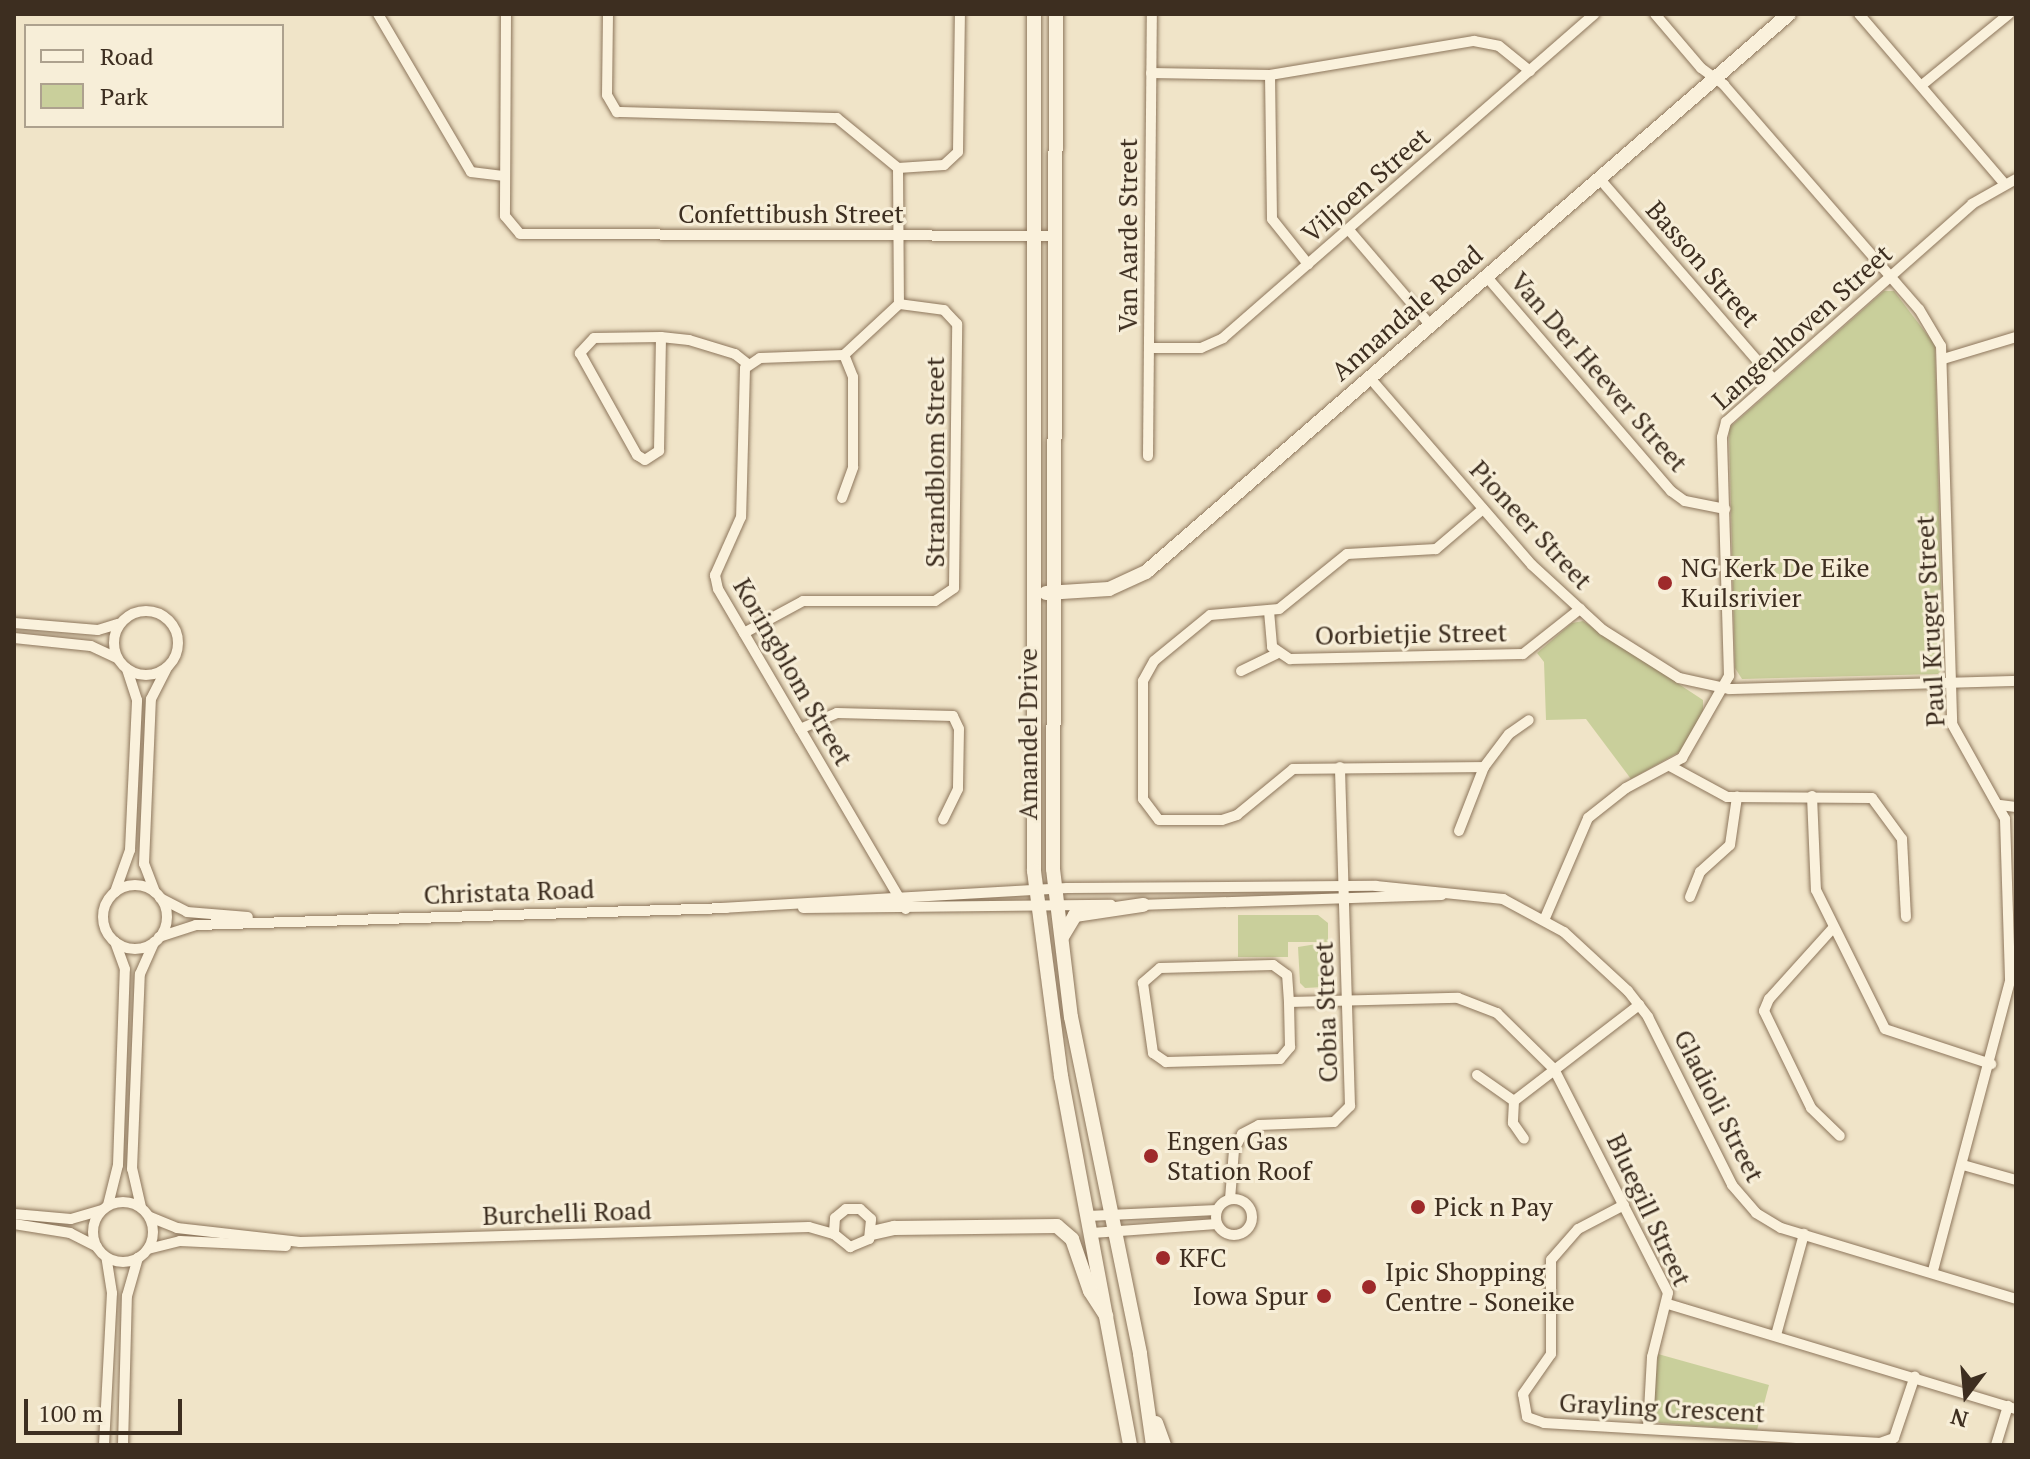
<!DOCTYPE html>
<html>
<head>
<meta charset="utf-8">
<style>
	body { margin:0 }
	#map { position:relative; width:2030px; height:1459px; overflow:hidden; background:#f0e4c8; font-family:"PT Serif",serif }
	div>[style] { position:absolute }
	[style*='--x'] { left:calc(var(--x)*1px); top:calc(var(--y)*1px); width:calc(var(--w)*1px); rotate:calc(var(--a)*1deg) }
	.green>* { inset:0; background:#c9cf9b }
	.roads { filter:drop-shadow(0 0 2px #8d765c) drop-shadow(0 0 2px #8d765c) }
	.street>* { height:10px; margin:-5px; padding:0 5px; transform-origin:5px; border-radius:5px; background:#faf1dc }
	.street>.ring { margin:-5px; padding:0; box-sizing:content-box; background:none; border:10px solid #faf1dc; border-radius:50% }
	.secondary>* { height:14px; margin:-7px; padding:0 7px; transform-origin:7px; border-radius:7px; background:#faf1dc }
	.dots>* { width:22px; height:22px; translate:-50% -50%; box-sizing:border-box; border:4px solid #f7eed8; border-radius:50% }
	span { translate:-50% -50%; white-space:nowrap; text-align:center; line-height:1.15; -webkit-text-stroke:6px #f7eed8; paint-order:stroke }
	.street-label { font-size:26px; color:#3d2e20 }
	.poi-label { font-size:26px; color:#3d2e20 }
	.left { translate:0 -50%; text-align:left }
	.right { translate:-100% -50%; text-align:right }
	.frame { position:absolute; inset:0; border:16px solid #3d2e20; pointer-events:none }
	.legend { position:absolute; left:24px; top:24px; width:260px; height:104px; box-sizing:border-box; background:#f7eed8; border:2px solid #ada18e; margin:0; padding:10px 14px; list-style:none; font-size:24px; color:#3d2e20 }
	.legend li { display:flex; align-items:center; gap:16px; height:40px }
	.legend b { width:40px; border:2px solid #ada18e }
	.north { position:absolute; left:1926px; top:1355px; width:80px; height:80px; -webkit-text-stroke:6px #f7eed8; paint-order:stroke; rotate:196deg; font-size:22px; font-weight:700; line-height:32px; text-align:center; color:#3d2e20 }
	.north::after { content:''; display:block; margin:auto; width:28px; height:36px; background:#3d2e20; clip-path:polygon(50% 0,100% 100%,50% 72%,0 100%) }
	.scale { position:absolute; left:24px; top:1399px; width:158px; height:36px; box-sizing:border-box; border:4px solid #3d2e20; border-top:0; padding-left:10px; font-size:24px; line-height:28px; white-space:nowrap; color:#3d2e20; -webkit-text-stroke:6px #f7eed8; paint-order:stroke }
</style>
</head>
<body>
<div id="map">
	<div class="green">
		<div style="clip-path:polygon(1884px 291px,1894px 291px,1935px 345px,1943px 669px,1938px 674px,1742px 679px,1735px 668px,1729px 428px)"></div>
		<div style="clip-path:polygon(1583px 621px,1703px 700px,1703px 711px,1681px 751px,1631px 779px,1586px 719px,1546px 720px,1544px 662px,1537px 653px,1572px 623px)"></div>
		<div style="clip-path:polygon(1238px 915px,1318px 915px,1328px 923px,1328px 942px,1288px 942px,1288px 957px,1238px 957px)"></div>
		<div style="clip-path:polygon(1323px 943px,1329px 982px,1324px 987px,1305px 988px,1300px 983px,1298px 947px)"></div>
		<div style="clip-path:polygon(1658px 1354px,1769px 1385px,1757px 1430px,1659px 1423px,1653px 1413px)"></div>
	</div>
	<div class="roads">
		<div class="street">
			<div style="--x:378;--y:14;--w:183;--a:59.5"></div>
			<div style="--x:471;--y:172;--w:34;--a:7"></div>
			<div style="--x:506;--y:14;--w:202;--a:90.3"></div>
			<div style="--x:505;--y:216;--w:23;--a:50"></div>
			<div style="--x:520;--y:234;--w:534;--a:0.21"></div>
			<div style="--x:608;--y:14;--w:81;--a:90.7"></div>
			<div style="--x:607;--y:95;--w:20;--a:60"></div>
			<div style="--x:617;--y:112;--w:220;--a:1.6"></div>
			<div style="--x:837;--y:118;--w:79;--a:39.3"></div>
			<div style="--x:898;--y:168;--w:136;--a:89.6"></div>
			<div style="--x:899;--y:304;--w:75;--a:137.2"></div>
			<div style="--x:844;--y:355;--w:84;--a:178"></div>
			<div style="--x:760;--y:358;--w:18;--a:146"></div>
			<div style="--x:745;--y:368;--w:149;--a:91.5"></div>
			<div style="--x:741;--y:517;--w:64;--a:114.1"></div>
			<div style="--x:715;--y:575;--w:14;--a:78"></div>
			<div style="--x:718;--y:589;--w:371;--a:59.6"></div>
			<div style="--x:1655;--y:14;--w:71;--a:49.6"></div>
			<div style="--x:1701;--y:68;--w:29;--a:36"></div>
			<div style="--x:1724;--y:85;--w:297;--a:49"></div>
			<div style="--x:1919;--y:309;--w:43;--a:59.3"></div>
			<div style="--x:1941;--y:346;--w:378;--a:88.3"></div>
			<div style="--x:1952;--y:724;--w:109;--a:60.8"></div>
			<div style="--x:2005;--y:819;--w:162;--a:88.2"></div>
			<div style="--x:2010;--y:981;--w:300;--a:104.9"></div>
			<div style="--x:1859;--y:14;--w:221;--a:49.4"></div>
			<div style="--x:1151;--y:73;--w:119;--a:1"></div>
			<div style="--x:1270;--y:75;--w:207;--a:-9.5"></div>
			<div style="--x:1474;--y:41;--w:25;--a:11"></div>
			<div style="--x:1499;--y:46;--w:40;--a:39"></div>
			<div style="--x:1270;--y:75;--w:144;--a:89.2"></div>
			<div style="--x:1272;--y:219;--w:58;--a:51.3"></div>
			<div style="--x:1922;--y:85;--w:112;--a:-39.2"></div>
			<div style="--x:898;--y:168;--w:46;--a:-3.7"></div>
			<div style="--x:944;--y:165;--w:19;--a:-43"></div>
			<div style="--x:958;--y:152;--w:138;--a:-89.2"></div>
			<div style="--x:1599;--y:178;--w:266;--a:49.1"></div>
			<div style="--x:1349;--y:230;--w:125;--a:49.5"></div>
			<div style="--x:1486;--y:276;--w:284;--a:49.3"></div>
			<div style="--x:1671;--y:491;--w:17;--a:36"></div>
			<div style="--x:1685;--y:501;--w:41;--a:11.3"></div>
			<div style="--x:661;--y:337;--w:67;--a:179.1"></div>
			<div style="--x:594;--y:338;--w:21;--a:133"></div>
			<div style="--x:580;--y:353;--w:117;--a:60.8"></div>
			<div style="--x:637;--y:455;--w:9;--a:32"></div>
			<div style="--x:645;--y:460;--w:17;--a:-33"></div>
			<div style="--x:659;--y:451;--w:114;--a:-89"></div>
			<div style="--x:661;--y:337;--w:28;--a:6"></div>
			<div style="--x:689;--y:340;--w:48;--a:16.9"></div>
			<div style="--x:735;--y:354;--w:16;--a:38"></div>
			<div style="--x:1149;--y:348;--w:52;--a:0"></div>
			<div style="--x:1201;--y:348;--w:24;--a:-24"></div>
			<div style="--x:1223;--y:338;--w:493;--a:-41.1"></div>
			<div style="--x:1943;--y:359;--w:76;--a:-16.8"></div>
			<div style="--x:1370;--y:378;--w:247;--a:49.1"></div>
			<div style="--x:1532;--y:565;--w:96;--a:42.5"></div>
			<div style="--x:1603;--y:630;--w:90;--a:32.3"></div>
			<div style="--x:1679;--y:678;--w:51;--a:12.4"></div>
			<div style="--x:1729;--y:689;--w:287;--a:-1.6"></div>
			<div style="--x:1148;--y:456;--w:442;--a:-89.5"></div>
			<div style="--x:842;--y:498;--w:33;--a:-70"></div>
			<div style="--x:853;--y:467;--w:90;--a:-90"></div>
			<div style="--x:853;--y:377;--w:24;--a:-112"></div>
			<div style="--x:1483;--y:509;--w:62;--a:139.6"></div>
			<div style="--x:1436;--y:549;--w:89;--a:176.8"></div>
			<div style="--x:1347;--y:554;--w:87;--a:141"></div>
			<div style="--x:1279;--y:609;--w:69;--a:175"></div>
			<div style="--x:1210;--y:615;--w:72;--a:140.6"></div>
			<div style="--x:1154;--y:661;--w:23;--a:119"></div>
			<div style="--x:1143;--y:681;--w:118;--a:90"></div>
			<div style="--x:1143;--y:799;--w:26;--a:53"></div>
			<div style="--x:1159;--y:820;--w:63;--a:0"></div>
			<div style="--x:1222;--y:820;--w:16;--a:-18"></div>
			<div style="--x:1237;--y:815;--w:72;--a:-39.4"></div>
			<div style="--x:1293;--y:769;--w:191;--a:-0.6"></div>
			<div style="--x:1269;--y:611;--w:36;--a:85"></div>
			<div style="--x:1272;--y:647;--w:22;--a:34"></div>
			<div style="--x:1290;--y:659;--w:233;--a:-1.2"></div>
			<div style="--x:1523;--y:654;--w:73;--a:-38.3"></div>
			<div class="ring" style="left:114px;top:611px;width:54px;height:54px"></div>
			<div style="--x:14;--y:623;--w:84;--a:4.8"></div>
			<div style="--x:98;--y:630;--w:21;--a:-17"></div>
			<div style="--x:744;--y:633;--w:67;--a:-28.5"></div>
			<div style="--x:803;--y:601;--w:132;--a:0"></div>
			<div style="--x:935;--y:601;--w:23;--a:-34"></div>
			<div style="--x:954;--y:588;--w:264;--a:-89.3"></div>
			<div style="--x:957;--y:324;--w:19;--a:-133"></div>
			<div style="--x:944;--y:310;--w:45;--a:-172.4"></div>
			<div style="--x:14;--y:638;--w:77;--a:5.9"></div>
			<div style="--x:91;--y:646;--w:29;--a:25"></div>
			<div style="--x:1241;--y:671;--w:39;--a:-26"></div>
			<div style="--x:800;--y:729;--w:40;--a:-23.4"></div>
			<div style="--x:837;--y:713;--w:116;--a:1.5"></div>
			<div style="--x:953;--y:716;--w:14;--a:65"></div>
			<div style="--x:959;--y:729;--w:60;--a:91"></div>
			<div style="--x:958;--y:789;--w:34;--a:116"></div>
			<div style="--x:1670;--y:766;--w:65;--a:28.5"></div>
			<div style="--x:1727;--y:797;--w:145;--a:0.4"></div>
			<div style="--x:1872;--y:798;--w:51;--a:53.8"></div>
			<div style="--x:1902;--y:839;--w:78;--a:87.1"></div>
			<div style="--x:1812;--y:796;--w:94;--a:87.6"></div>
			<div style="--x:1816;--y:890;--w:155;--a:63.6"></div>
			<div style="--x:1885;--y:1029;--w:112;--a:18.3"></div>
			<div style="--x:2000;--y:805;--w:16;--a:7"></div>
			<div style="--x:1459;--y:831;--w:69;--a:-68.7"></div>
			<div style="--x:1484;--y:767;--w:41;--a:-52.9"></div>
			<div style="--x:1509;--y:734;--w:24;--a:-35"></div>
			<div class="ring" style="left:103px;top:885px;width:54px;height:54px"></div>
			<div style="--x:115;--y:892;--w:45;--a:-70.3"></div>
			<div style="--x:130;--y:850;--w:150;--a:-87.3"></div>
			<div style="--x:137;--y:700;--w:33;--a:-108"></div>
			<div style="--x:155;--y:892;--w:30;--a:-111"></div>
			<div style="--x:144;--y:864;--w:165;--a:-87.6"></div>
			<div style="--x:151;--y:699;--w:36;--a:-63"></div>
			<div style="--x:1690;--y:897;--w:27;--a:-68"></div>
			<div style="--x:1700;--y:872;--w:40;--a:-42"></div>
			<div style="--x:1730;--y:845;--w:49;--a:-81.7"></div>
			<div style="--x:160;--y:898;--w:30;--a:27"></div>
			<div style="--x:187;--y:912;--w:61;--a:4.7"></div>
			<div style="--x:1139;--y:905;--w:303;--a:-1.9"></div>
			<div style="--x:721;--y:908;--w:347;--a:-3.3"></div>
			<div style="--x:1067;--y:888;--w:309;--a:-0.4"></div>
			<div style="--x:1376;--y:886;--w:128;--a:5.8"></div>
			<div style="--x:1503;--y:899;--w:69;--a:28.4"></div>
			<div style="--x:1564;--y:932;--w:87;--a:42.7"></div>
			<div style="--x:1628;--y:991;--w:33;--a:52"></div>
			<div style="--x:1648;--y:1017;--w:188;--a:63.4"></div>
			<div style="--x:1732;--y:1185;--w:37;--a:49"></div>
			<div style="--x:1756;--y:1213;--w:29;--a:31"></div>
			<div style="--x:1781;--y:1228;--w:245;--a:16.8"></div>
			<div style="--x:803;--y:908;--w:308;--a:-0.6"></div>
			<div style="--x:1545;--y:918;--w:109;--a:-66.7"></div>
			<div style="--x:1588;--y:818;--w:48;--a:-38.3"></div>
			<div style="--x:1626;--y:788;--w:64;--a:-28.2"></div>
			<div style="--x:1682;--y:758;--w:95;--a:-60.2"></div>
			<div style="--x:1729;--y:676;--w:239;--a:-91.7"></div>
			<div style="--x:1722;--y:437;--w:16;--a:-75"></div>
			<div style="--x:1726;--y:422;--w:329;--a:-41.5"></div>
			<div style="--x:1972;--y:204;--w:51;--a:-29.6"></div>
			<div style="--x:1833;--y:928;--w:96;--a:132"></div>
			<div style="--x:1769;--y:999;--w:13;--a:113"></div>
			<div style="--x:1764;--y:1011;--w:108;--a:64.1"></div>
			<div style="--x:1811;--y:1108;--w:40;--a:44"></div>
			<div style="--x:159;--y:937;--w:39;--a:-18"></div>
			<div style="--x:196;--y:925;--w:531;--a:-1.83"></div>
			<div style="--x:1289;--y:1002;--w:27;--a:-94"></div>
			<div style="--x:1287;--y:975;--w:17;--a:-144"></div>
			<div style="--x:1273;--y:965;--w:113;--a:178.5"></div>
			<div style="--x:1160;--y:968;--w:23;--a:139"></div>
			<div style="--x:1143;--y:983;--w:71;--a:81.9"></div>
			<div style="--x:1153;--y:1053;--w:16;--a:35"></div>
			<div style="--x:1166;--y:1062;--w:114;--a:-1.5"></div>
			<div style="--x:1280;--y:1059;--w:16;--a:-50"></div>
			<div style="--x:1290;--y:1047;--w:45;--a:-91.3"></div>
			<div style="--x:1289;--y:1002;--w:169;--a:-1.4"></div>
			<div style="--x:1458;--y:998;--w:42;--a:21"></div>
			<div style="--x:1497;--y:1013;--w:80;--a:44.5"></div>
			<div style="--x:1554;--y:1069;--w:251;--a:63"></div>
			<div style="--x:1668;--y:1293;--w:66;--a:104"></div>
			<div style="--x:1652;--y:1357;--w:72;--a:93.2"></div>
			<div style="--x:1477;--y:1075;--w:45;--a:35.1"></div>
			<div style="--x:1514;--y:1101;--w:158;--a:-37.5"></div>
			<div style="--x:1514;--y:1101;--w:22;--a:93"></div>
			<div style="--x:1513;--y:1123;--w:19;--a:55"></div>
			<div style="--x:1963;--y:1165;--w:55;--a:15.8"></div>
			<div class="ring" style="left:1216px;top:1199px;width:26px;height:26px"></div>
			<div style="--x:1230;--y:1199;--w:49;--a:-85.3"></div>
			<div style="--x:1234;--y:1150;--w:18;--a:-63"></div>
			<div style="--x:1242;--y:1134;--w:19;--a:-28"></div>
			<div style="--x:1259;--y:1125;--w:75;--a:-2.3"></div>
			<div style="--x:1334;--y:1122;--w:23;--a:-45"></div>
			<div style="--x:1350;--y:1106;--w:339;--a:-91.7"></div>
			<div class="ring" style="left:93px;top:1202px;width:50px;height:50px"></div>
			<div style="--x:108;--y:1205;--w:41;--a:-76"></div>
			<div style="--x:118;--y:1165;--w:196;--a:-88"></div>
			<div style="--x:125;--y:969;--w:29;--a:-110"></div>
			<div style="--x:1624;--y:1205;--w:52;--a:152.4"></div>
			<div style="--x:1578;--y:1229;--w:41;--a:131.1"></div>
			<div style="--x:1551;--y:1260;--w:94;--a:90"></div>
			<div style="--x:1551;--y:1354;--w:49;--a:125"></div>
			<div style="--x:1523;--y:1394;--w:23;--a:80"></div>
			<div style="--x:1527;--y:1417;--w:18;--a:19"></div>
			<div style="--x:1544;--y:1423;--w:337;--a:3.4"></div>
			<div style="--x:1880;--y:1443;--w:15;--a:-20"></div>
			<div style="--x:1894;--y:1438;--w:65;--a:-71.3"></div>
			<div style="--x:141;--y:1207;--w:39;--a:-103"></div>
			<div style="--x:132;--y:1169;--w:195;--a:-87.7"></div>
			<div style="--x:140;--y:974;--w:35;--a:-66"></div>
			<div style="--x:14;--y:1214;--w:57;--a:5"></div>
			<div style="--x:71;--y:1219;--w:32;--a:-16"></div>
			<div style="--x:1088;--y:1216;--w:129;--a:-2.7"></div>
			<div style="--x:150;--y:1217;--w:29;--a:22"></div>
			<div style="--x:177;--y:1228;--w:124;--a:6.5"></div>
			<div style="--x:300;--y:1242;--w:509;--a:-1.69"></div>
			<div style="--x:809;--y:1227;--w:26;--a:16"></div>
			<div style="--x:834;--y:1234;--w:21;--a:39"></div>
			<div style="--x:850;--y:1247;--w:21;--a:-23"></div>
			<div style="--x:869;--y:1239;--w:20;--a:-84"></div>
			<div style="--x:871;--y:1219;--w:15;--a:-138"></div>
			<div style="--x:860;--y:1209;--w:14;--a:180"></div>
			<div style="--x:846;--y:1209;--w:14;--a:141"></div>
			<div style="--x:835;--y:1218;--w:16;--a:94"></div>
			<div style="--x:14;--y:1224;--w:57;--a:9.1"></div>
			<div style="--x:70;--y:1233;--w:30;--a:27"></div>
			<div style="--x:1092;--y:1233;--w:125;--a:-4.1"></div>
			<div style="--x:148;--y:1249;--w:33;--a:-14"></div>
			<div style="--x:180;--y:1241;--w:106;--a:2.7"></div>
			<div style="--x:1668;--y:1304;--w:363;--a:16.8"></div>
			<div style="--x:1776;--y:1335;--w:105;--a:-74.5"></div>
			<div style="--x:104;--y:1445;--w:152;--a:-87"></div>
			<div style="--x:112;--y:1293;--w:36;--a:-99"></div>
			<div style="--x:123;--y:1445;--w:149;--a:-88.5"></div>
			<div style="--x:127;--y:1296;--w:40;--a:-74"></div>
			<div style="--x:1996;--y:1445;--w:41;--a:-72.9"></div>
		</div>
		<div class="secondary">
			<div style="--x:1034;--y:14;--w:857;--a:90"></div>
			<div style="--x:1034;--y:871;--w:207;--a:82.5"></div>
			<div style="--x:1061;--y:1076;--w:375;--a:79.4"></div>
			<div style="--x:1056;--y:14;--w:855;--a:90.2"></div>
			<div style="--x:1053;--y:869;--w:149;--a:83.1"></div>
			<div style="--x:1071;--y:1017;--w:344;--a:78.4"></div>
			<div style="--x:1140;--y:1354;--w:92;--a:81.9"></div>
			<div style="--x:1046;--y:593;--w:63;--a:-3.6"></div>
			<div style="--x:1109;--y:589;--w:41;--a:-24.7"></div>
			<div style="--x:1146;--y:572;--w:851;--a:-40.95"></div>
			<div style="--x:1062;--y:937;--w:26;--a:-59"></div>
			<div style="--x:1075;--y:915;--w:69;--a:-8.4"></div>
			<div style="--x:872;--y:1233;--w:23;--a:-13"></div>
			<div style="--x:894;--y:1228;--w:163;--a:-0.7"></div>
			<div style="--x:1057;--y:1226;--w:20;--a:41"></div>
			<div style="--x:1072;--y:1239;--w:55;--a:70.9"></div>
			<div style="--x:1090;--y:1291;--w:30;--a:57"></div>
			<div style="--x:1156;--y:1423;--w:23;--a:70"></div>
		</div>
	</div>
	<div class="dots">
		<div style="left:1665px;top:583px;background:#9e2a2b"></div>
		<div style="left:1151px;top:1156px;background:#9e2a2b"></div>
		<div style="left:1418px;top:1207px;background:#9e2a2b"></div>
		<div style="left:1163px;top:1258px;background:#9e2a2b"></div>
		<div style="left:1369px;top:1287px;background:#9e2a2b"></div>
		<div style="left:1324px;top:1296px;background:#9e2a2b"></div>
	</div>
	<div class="street-label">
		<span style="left:1366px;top:185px;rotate:-41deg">Viljoen Street</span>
		<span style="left:791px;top:214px">Confettibush Street</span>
		<span style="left:1128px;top:235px;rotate:-90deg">Van Aarde Street</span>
		<span style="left:1703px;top:264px;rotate:49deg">Basson Street</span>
		<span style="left:1407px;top:313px;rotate:-41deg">Annandale Road</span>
		<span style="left:1802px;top:327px;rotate:-42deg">Langenhoven Street</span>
		<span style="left:1599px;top:372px;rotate:49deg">Van Der Heever Street</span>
		<span style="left:935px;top:462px;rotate:-90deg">Strandblom Street</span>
		<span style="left:1531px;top:525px;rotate:47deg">Pioneer Street</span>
		<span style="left:1930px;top:621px;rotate:-93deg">Paul Kruger Street</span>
		<span style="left:1411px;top:634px;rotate:-1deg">Oorbietjie Street</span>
		<span style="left:793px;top:672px;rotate:60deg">Koringblom Street</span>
		<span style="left:1028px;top:734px;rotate:-90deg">Amandel Drive</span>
		<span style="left:509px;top:892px;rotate:-2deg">Christata Road</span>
		<span style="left:1326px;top:1012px;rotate:-92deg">Cobia Street</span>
		<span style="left:1719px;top:1106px;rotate:63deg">Gladioli Street</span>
		<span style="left:1649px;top:1210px;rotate:65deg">Bluegill Street</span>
		<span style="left:567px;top:1213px;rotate:-2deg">Burchelli Road</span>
		<span style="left:1662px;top:1408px;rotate:3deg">Grayling Crescent</span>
	</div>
	<div class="poi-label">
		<span class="left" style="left:1681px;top:583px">NG Kerk De Eike<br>Kuilsrivier</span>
		<span class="left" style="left:1167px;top:1156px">Engen Gas<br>Station Roof</span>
		<span class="left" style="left:1434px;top:1207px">Pick n Pay</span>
		<span class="left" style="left:1179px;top:1258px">KFC</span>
		<span class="left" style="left:1385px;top:1287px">Ipic Shopping<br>Centre - Soneike</span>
		<span class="right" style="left:1308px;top:1296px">Iowa Spur</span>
	</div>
	<div class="frame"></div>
	<ul class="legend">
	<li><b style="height:10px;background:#faf1dc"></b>Road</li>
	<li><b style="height:22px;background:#c9cf9b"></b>Park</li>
	</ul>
	<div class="north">N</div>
	<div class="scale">100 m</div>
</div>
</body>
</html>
